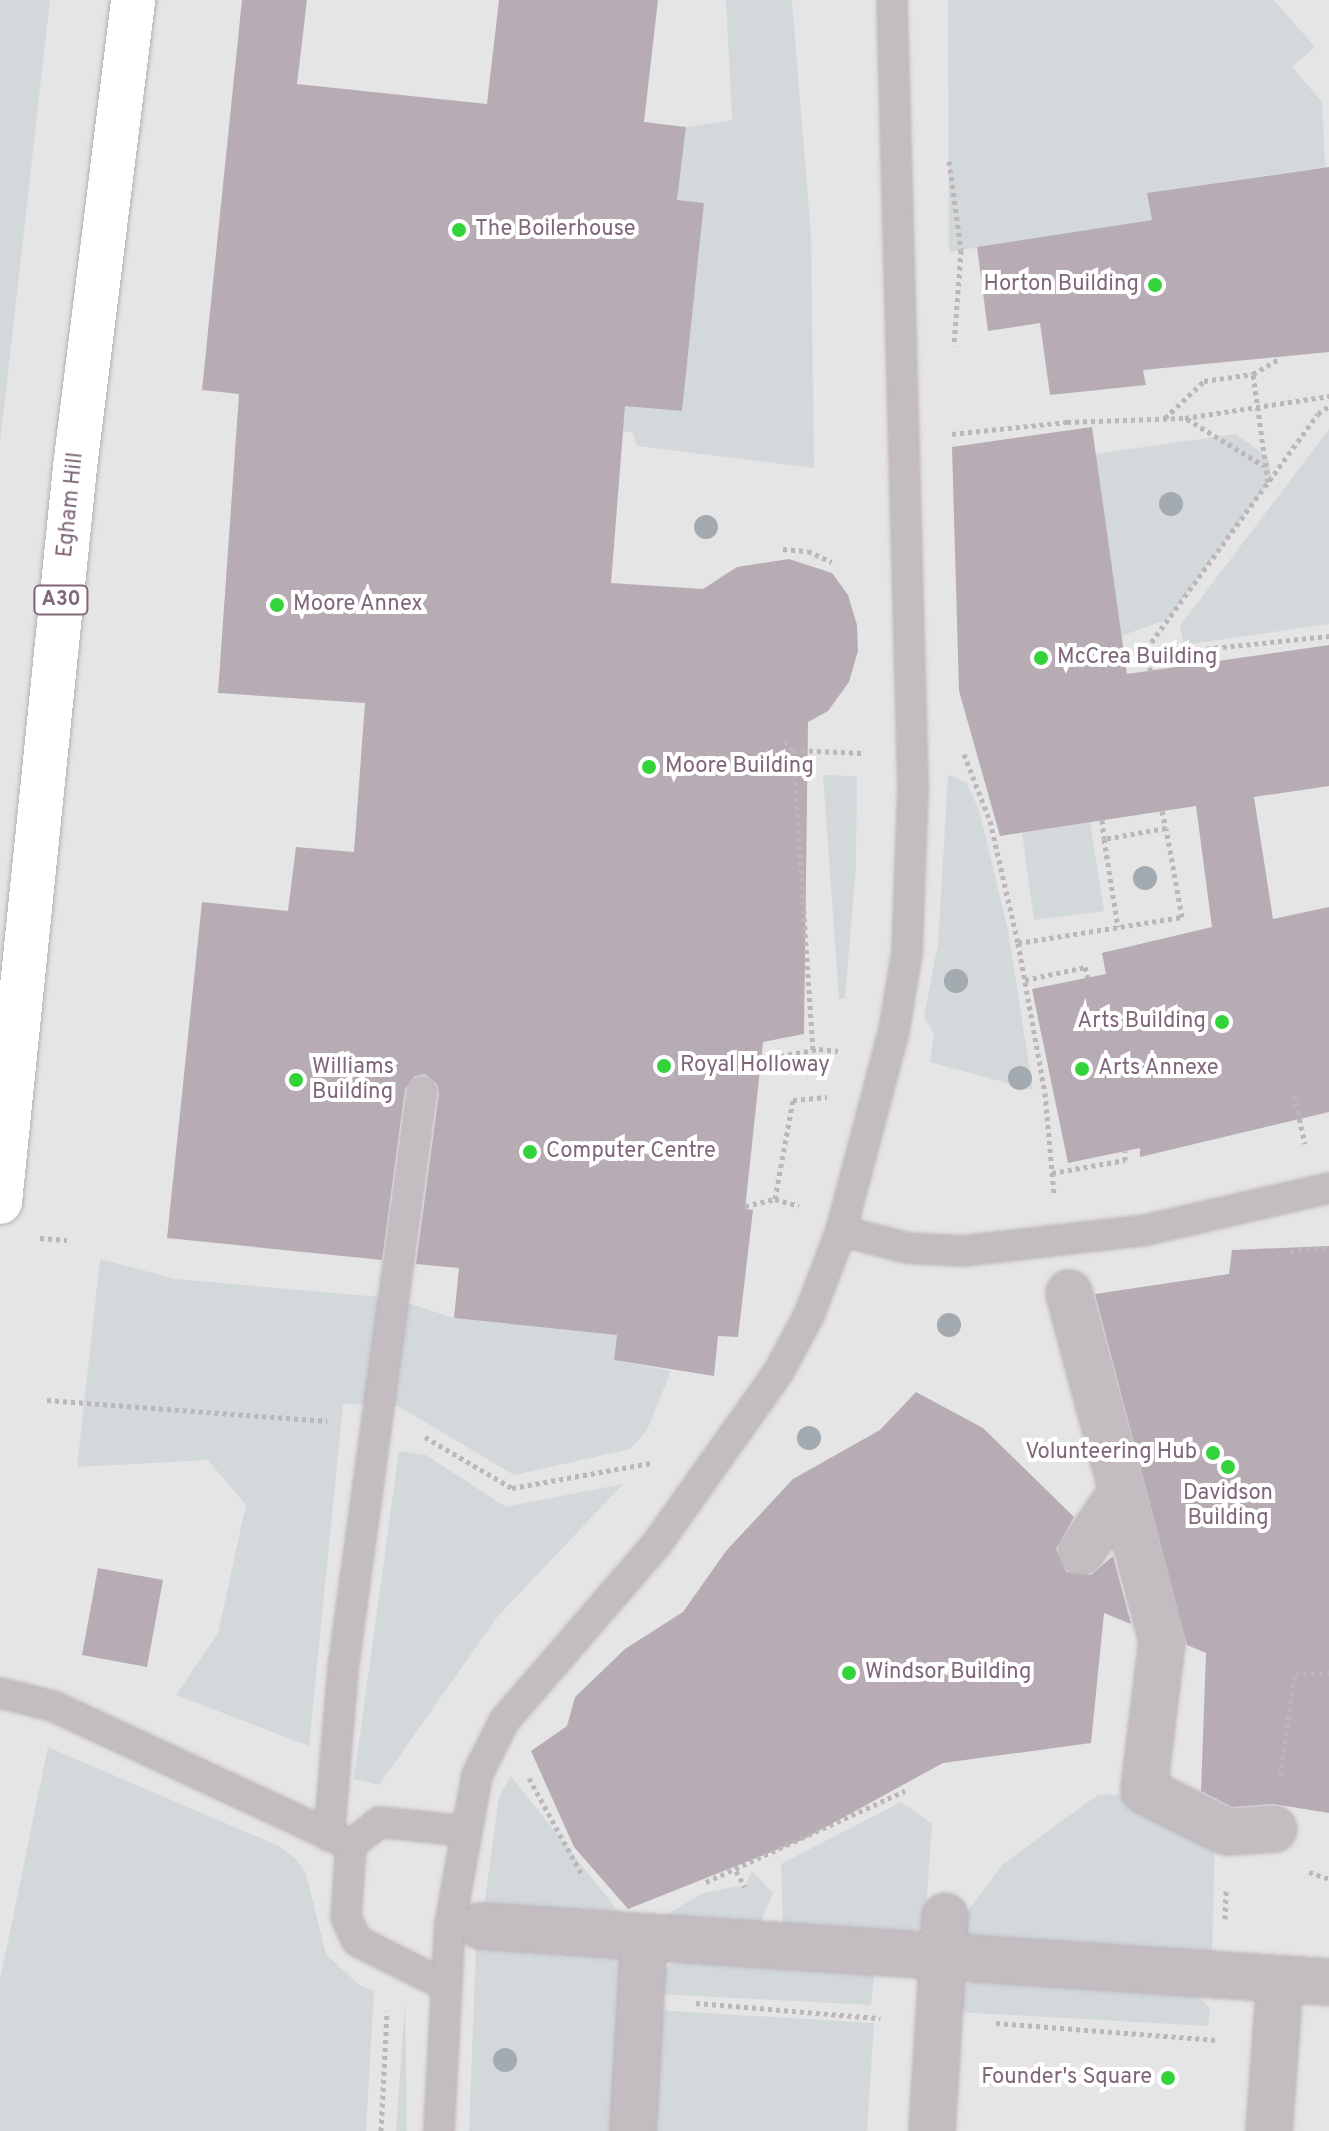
<!DOCTYPE html>
<html>
<head>
<meta charset="utf-8">
<style>
	body { margin:0 }
	#map { position:relative; width:1329px; height:2131px; overflow:hidden; background:#f1f5f4; font-family:Overpass,sans-serif }
	div>[style] { position:absolute }
	[style*='--x'] { left:calc(var(--x)*1px); top:calc(var(--y)*1px); width:calc(var(--w)*1px); rotate:calc(var(--a)*1deg) }
	.built>* { inset:0; background:#e5e5e6 }
	.green>* { inset:0; background:#d3d8db }
	.building>* { inset:0; background:#b7acb4 }
	.path>* { height:5px; margin-top:-2.5px; transform-origin:0; background:repeating-linear-gradient(90deg,#bbb6ba 0 4px,transparent 0 8px) }
	.roads { filter:drop-shadow(0 0 2px #b7b0b5) drop-shadow(0 0 2px #b7b0b5) }
	.lane>* { height:28px; margin:-14px; padding:0 14px; transform-origin:14px; border-radius:14px; background:#c3bcc1 }
	.street>* { height:44px; margin:-22px; padding:0 22px; transform-origin:22px; border-radius:22px; background:#c3bcc1 }
	.primary>* { height:44px; margin:-22px; padding:0 22px; transform-origin:22px; border-radius:22px; background:#fff }
	.trees>* { width:24px; height:24px; margin:-12px; border-radius:50%; background:#a3aab0 }
	.dots>* { width:22px; height:22px; translate:-50% -50%; box-sizing:border-box; border:4px solid #fff; border-radius:50% }
	span { translate:-50% -50%; white-space:nowrap; text-align:center; line-height:1.15; -webkit-text-stroke:8px #fff; paint-order:stroke }
	.shield-label span { padding:2px 6px; background:#fff; border:2px solid; border-radius:6px; -webkit-text-stroke-width:0 }
	.shield-label { font-size:20px; color:#806679; font-weight:700 }
	.poi-label { font-size:22px; color:#806679 }
	.left { translate:0 -50%; text-align:left }
	.right { translate:-100% -50%; text-align:right }
	.street-label { font-size:22px; color:#806679 }
</style>
</head>
<body>
<div id="map">
	<div class="built">
		<div style="clip-path:polygon(0 0,1329px 0,1329px 2131px,0 2131px)"></div>
	</div>
	<div class="green">
		<div style="clip-path:polygon(0 0,50px 0,0 444px)"></div>
		<div style="clip-path:polygon(726px 0,792px 0,811px 236px,814px 468px,637px 446px,632px 432px,326px 412px,325px 374px,682px 411px,704px 203px,677px 200px,686px 127px,732px 120px)"></div>
		<div style="clip-path:polygon(948px 0,1274px 0,1315px 47px,1292px 67px,1322px 102px,1325px 167px,1148px 193px,1152px 220px,949px 252px)"></div>
		<div style="clip-path:polygon(1329px 429px,1329px 624px,1184px 645px,1180px 626px)"></div>
		<div style="clip-path:polygon(1236px 434px,1268px 457px,1272px 478px,1168px 619px,1121px 636px,1095px 454px)"></div>
		<div style="clip-path:polygon(823px 775px,857px 776px,856px 865px,845px 998px,839px 999px)"></div>
		<div style="clip-path:polygon(948px 775px,966px 782px,979px 810px,1008px 930px,1033px 1090px,930px 1062px,934px 1034px,924px 1017px,938px 944px)"></div>
		<div style="clip-path:polygon(1090px 822px,1104px 911px,1034px 920px,1022px 833px)"></div>
		<div style="clip-path:polygon(100px 1259px,175px 1279px,392px 1298px,454px 1318px,568px 1330px,584px 1320px,618px 1323px,614px 1360px,671px 1371px,647px 1430px,630px 1449px,514px 1475px,398px 1406px,343px 1404px,309px 1746px,176px 1695px,218px 1633px,246px 1505px,208px 1460px,77px 1467px)"></div>
		<div style="clip-path:polygon(399px 1451px,426px 1455px,506px 1507px,623px 1484px,498px 1616px,379px 1785px,354px 1779px)"></div>
		<div style="clip-path:polygon(48px 1747px,279px 1846px,296px 1859px,306px 1873px,326px 1954px,359px 1985px,374px 1991px,366px 2131px,0 2131px,0 1980px)"></div>
		<div style="clip-path:polygon(511px 1776px,622px 1916px,484px 1907px,499px 1797px)"></div>
		<div style="clip-path:polygon(1099px 1794px,1123px 1795px,1215px 1835px,1212px 1956px,974px 1942px,966px 1936px,962px 1919px,1003px 1864px)"></div>
		<div style="clip-path:polygon(901px 1802px,932px 1824px,925px 1926px,906px 1936px,783px 1927px,781px 1864px)"></div>
		<div style="clip-path:polygon(752px 1871px,773px 1893px,760px 1924px,663px 1917px,703px 1893px,745px 1885px)"></div>
		<div style="clip-path:polygon(476px 1947px,611px 1955px,621px 1960px,618px 2131px,469px 2131px)"></div>
		<div style="clip-path:polygon(684px 1957px,875px 1970px,871px 2005px,659px 1994px,660px 1971px)"></div>
		<div style="clip-path:polygon(977px 1978px,1192px 1991px,1210px 2008px,1208px 2026px,957px 2012px,958px 1989px)"></div>
		<div style="clip-path:polygon(405px 2000px,407px 2131px,396px 2131px,405px 2003px)"></div>
		<div style="clip-path:polygon(656px 2010px,874px 2023px,867px 2131px,649px 2131px)"></div>
	</div>
	<div class="building">
		<div style="clip-path:polygon(242px 0,307px 0,297px 84px,487px 104px,499px 0,658px 0,644px 122px,686px 127px,677px 200px,704px 203px,682px 411px,625px 406px,611px 583px,703px 589px,737px 567px,789px 559px,832px 573px,848px 595px,857px 625px,858px 651px,849px 682px,828px 711px,808px 722px,804px 1034px,763px 1042px,745px 1209px,753px 1210px,738px 1337px,718px 1336px,714px 1376px,614px 1360px,617px 1335px,454px 1318px,459px 1268px,416px 1264px,439px 1093px,437px 1084px,425px 1074px,415px 1076px,405px 1089px,382px 1260px,167px 1238px,202px 902px,288px 911px,296px 847px,354px 852px,365px 703px,218px 693px,239px 394px,202px 390px)"></div>
		<div style="clip-path:polygon(1329px 167px,1329px 352px,1143px 370px,1146px 385px,1050px 395px,1040px 323px,988px 331px,977px 247px,1152px 220px,1147px 193px)"></div>
		<div style="clip-path:polygon(1092px 427px,1127px 674px,1329px 645px,1329px 786px,1254px 797px,1273px 919px,1329px 907px,1329px 1112px,1140px 1157px,1140px 1148px,1068px 1163px,1032px 989px,1106px 974px,1102px 953px,1212px 927px,1196px 806px,1000px 836px,959px 691px,952px 447px)"></div>
		<div style="clip-path:polygon(1329px 1246px,1329px 1813px,1273px 1804px,1232px 1807px,1201px 1791px,1206px 1653px,1187px 1645px,1095px 1294px,1229px 1274px,1232px 1250px)"></div>
		<div style="clip-path:polygon(916px 1392px,983px 1428px,1074px 1517px,1056px 1549px,1066px 1572px,1091px 1575px,1113px 1556px,1131px 1624px,1104px 1613px,1091px 1743px,943px 1763px,804px 1839px,628px 1909px,574px 1847px,531px 1751px,567px 1726px,575px 1697px,625px 1649px,683px 1612px,726px 1551px,793px 1479px,880px 1430px)"></div>
		<div style="clip-path:polygon(98px 1568px,163px 1580px,147px 1667px,82px 1655px)"></div>
	</div>
	<div class="path">
		<div style="--x:949;--y:161;--w:90;--a:82.3"></div>
		<div style="--x:961;--y:250;--w:96;--a:94.2"></div>
		<div style="--x:1165;--y:418;--w:54;--a:-43.5"></div>
		<div style="--x:1204;--y:381;--w:49;--a:-8.1"></div>
		<div style="--x:1187;--y:419;--w:90;--a:31.4"></div>
		<div style="--x:952;--y:434;--w:116;--a:-6"></div>
		<div style="--x:1067;--y:422;--w:118;--a:-1.9"></div>
		<div style="--x:1185;--y:418;--w:146;--a:-8.7"></div>
		<div style="--x:1268;--y:482;--w:109;--a:-97.9"></div>
		<div style="--x:1253;--y:374;--w:32;--a:-30"></div>
		<div style="--x:783;--y:549;--w:25;--a:5"></div>
		<div style="--x:808;--y:551;--w:26;--a:25"></div>
		<div style="--x:1143;--y:655;--w:187;--a:-5.8"></div>
		<div style="--x:1151;--y:671;--w:18;--a:-119"></div>
		<div style="--x:1142;--y:655;--w:298;--a:-53.9"></div>
		<div style="--x:1318;--y:414;--w:14;--a:-36"></div>
		<div style="--x:785;--y:741;--w:12;--a:48"></div>
		<div style="--x:793;--y:750;--w:70;--a:2.5"></div>
		<div style="--x:793;--y:750;--w:302;--a:86.2"></div>
		<div style="--x:964;--y:754;--w:72;--a:68.8"></div>
		<div style="--x:990;--y:821;--w:125;--a:77.1"></div>
		<div style="--x:1018;--y:943;--w:152;--a:79.8"></div>
		<div style="--x:1045;--y:1093;--w:101;--a:84.9"></div>
		<div style="--x:1162;--y:811;--w:17;--a:77"></div>
		<div style="--x:1102;--y:820;--w:19;--a:84"></div>
		<div style="--x:1018;--y:943;--w:166;--a:-9"></div>
		<div style="--x:1182;--y:917;--w:90;--a:-100.2"></div>
		<div style="--x:1166;--y:828;--w:63;--a:169.9"></div>
		<div style="--x:1104;--y:839;--w:89;--a:81"></div>
		<div style="--x:1025;--y:980;--w:61;--a:-12.2"></div>
		<div style="--x:1085;--y:967;--w:11;--a:75"></div>
		<div style="--x:670;--y:1076;--w:151;--a:-10.3"></div>
		<div style="--x:819;--y:1049;--w:19;--a:6"></div>
		<div style="--x:1294;--y:1095;--w:50;--a:77.3"></div>
		<div style="--x:1052;--y:1173;--w:74;--a:-10.1"></div>
		<div style="--x:1125;--y:1160;--w:9;--a:-90"></div>
		<div style="--x:775;--y:1199;--w:101;--a:-79.7"></div>
		<div style="--x:793;--y:1100;--w:34;--a:-5"></div>
		<div style="--x:745;--y:1206;--w:31;--a:-13"></div>
		<div style="--x:775;--y:1199;--w:25;--a:16"></div>
		<div style="--x:40;--y:1238;--w:27;--a:4"></div>
		<div style="--x:1290;--y:1251;--w:39;--a:-4"></div>
		<div style="--x:47;--y:1400;--w:281;--a:4.3"></div>
		<div style="--x:425;--y:1437;--w:101;--a:30.4"></div>
		<div style="--x:512;--y:1488;--w:141;--a:-10.2"></div>
		<div style="--x:1280;--y:1775;--w:102;--a:-81.6"></div>
		<div style="--x:1295;--y:1674;--w:34;--a:-2"></div>
		<div style="--x:529;--y:1778;--w:111;--a:61.3"></div>
		<div style="--x:736;--y:1871;--w:18;--a:61"></div>
		<div style="--x:1309;--y:1872;--w:21;--a:19"></div>
		<div style="--x:706;--y:1882;--w:219;--a:-24.6"></div>
		<div style="--x:1225;--y:1919;--w:30;--a:-88"></div>
		<div style="--x:696;--y:2003;--w:185;--a:4.7"></div>
		<div style="--x:996;--y:2023;--w:222;--a:4.4"></div>
		<div style="--x:381;--y:2131;--w:120;--a:-87.1"></div>
	</div>
	<div class="roads">
		<div class="lane">
			<div style="--x:841;--y:1231;--w:68;--a:14.4"></div>
			<div style="--x:907;--y:1248;--w:56;--a:3.1"></div>
			<div style="--x:963;--y:1251;--w:184;--a:-6.5"></div>
			<div style="--x:1146;--y:1230;--w:188;--a:-12.9"></div>
			<div style="--x:0;--y:1693;--w:55;--a:13.8"></div>
			<div style="--x:53;--y:1706;--w:329;--a:25"></div>
			<div style="--x:329;--y:1836;--w:168;--a:-85.2"></div>
			<div style="--x:343;--y:1669;--w:583;--a:-82.22"></div>
			<div style="--x:445;--y:1985;--w:98;--a:-153.4"></div>
			<div style="--x:357;--y:1941;--w:26;--a:-115"></div>
			<div style="--x:346;--y:1917;--w:72;--a:-86"></div>
			<div style="--x:351;--y:1845;--w:36;--a:-39"></div>
			<div style="--x:379;--y:1822;--w:86;--a:6"></div>
			<div style="--x:439;--y:2131;--w:207;--a:-87"></div>
			<div style="--x:450;--y:1924;--w:151;--a:-79.7"></div>
			<div style="--x:477;--y:1775;--w:60;--a:-63.4"></div>
			<div style="--x:504;--y:1721;--w:233;--a:-49.2"></div>
			<div style="--x:656;--y:1545;--w:213;--a:-54.7"></div>
			<div style="--x:779;--y:1371;--w:64;--a:-61.8"></div>
			<div style="--x:809;--y:1315;--w:90;--a:-69.1"></div>
			<div style="--x:841;--y:1231;--w:208;--a:-75.2"></div>
			<div style="--x:894;--y:1030;--w:79;--a:-80.5"></div>
			<div style="--x:907;--y:952;--w:165;--a:-87.9"></div>
			<div style="--x:913;--y:787;--w:787;--a:-91.53"></div>
		</div>
		<div class="street">
			<div style="--x:1069;--y:1293;--w:360;--a:75"></div>
			<div style="--x:1162;--y:1641;--w:150;--a:96.9"></div>
			<div style="--x:1144;--y:1790;--w:93;--a:26.8"></div>
			<div style="--x:1227;--y:1832;--w:47;--a:-3.7"></div>
			<div style="--x:1081;--y:1552;--w:73;--a:-55.7"></div>
			<div style="--x:481;--y:1926;--w:850;--a:3.78"></div>
			<div style="--x:633;--y:2131;--w:190;--a:-86.7"></div>
			<div style="--x:932;--y:2131;--w:215;--a:-86.5"></div>
			<div style="--x:1269;--y:2131;--w:151;--a:-85.8"></div>
		</div>
		<div class="primary">
			<div style="--x:0;--y:1202;--w:739;--a:-84.17"></div>
			<div style="--x:75;--y:467;--w:471;--a:-82.9"></div>
		</div>
	</div>
	<div class="trees">
		<div style="left:1171px;top:504px"></div>
		<div style="left:706px;top:527px"></div>
		<div style="left:1145px;top:878px"></div>
		<div style="left:956px;top:981px"></div>
		<div style="left:1020px;top:1078px"></div>
		<div style="left:949px;top:1325px"></div>
		<div style="left:809px;top:1438px"></div>
		<div style="left:505px;top:2060px"></div>
	</div>
	<div class="dots">
		<div style="left:459px;top:230px;background:#33d33a"></div>
		<div style="left:1155px;top:285px;background:#33d33a"></div>
		<div style="left:277px;top:605px;background:#33d33a"></div>
		<div style="left:1041px;top:658px;background:#33d33a"></div>
		<div style="left:649px;top:767px;background:#33d33a"></div>
		<div style="left:1222px;top:1022px;background:#33d33a"></div>
		<div style="left:664px;top:1066px;background:#33d33a"></div>
		<div style="left:1082px;top:1069px;background:#33d33a"></div>
		<div style="left:296px;top:1080px;background:#33d33a"></div>
		<div style="left:530px;top:1152px;background:#33d33a"></div>
		<div style="left:1213px;top:1453px;background:#33d33a"></div>
		<div style="left:1228px;top:1467px;background:#33d33a"></div>
		<div style="left:849px;top:1673px;background:#33d33a"></div>
		<div style="left:1168px;top:2078px;background:#33d33a"></div>
	</div>
	<div class="shield-label">
		<span style="left:61px;top:600px">A30</span>
	</div>
	<div class="poi-label">
		<span class="left" style="left:475px;top:230px">The Boilerhouse</span>
		<span class="right" style="left:1139px;top:285px">Horton Building</span>
		<span class="left" style="left:293px;top:605px">Moore Annex</span>
		<span class="left" style="left:1057px;top:658px">McCrea Building</span>
		<span class="left" style="left:665px;top:767px">Moore Building</span>
		<span class="right" style="left:1206px;top:1022px">Arts Building</span>
		<span class="left" style="left:680px;top:1066px">Royal Holloway</span>
		<span class="left" style="left:312px;top:1080px">Williams<br>Building</span>
		<span class="left" style="left:1098px;top:1069px">Arts Annexe</span>
		<span class="left" style="left:546px;top:1152px">Computer Centre</span>
		<span class="right" style="left:1197px;top:1453px">Volunteering Hub</span>
		<span style="left:1228px;top:1506px">Davidson<br>Building</span>
		<span class="left" style="left:865px;top:1673px">Windsor Building</span>
		<span class="right" style="left:1152px;top:2078px">Founder's Square</span>
	</div>
	<div class="street-label">
		<span style="left:71px;top:505px;rotate:-84deg">Egham Hill</span>
	</div>
</div>
</body>
</html>
